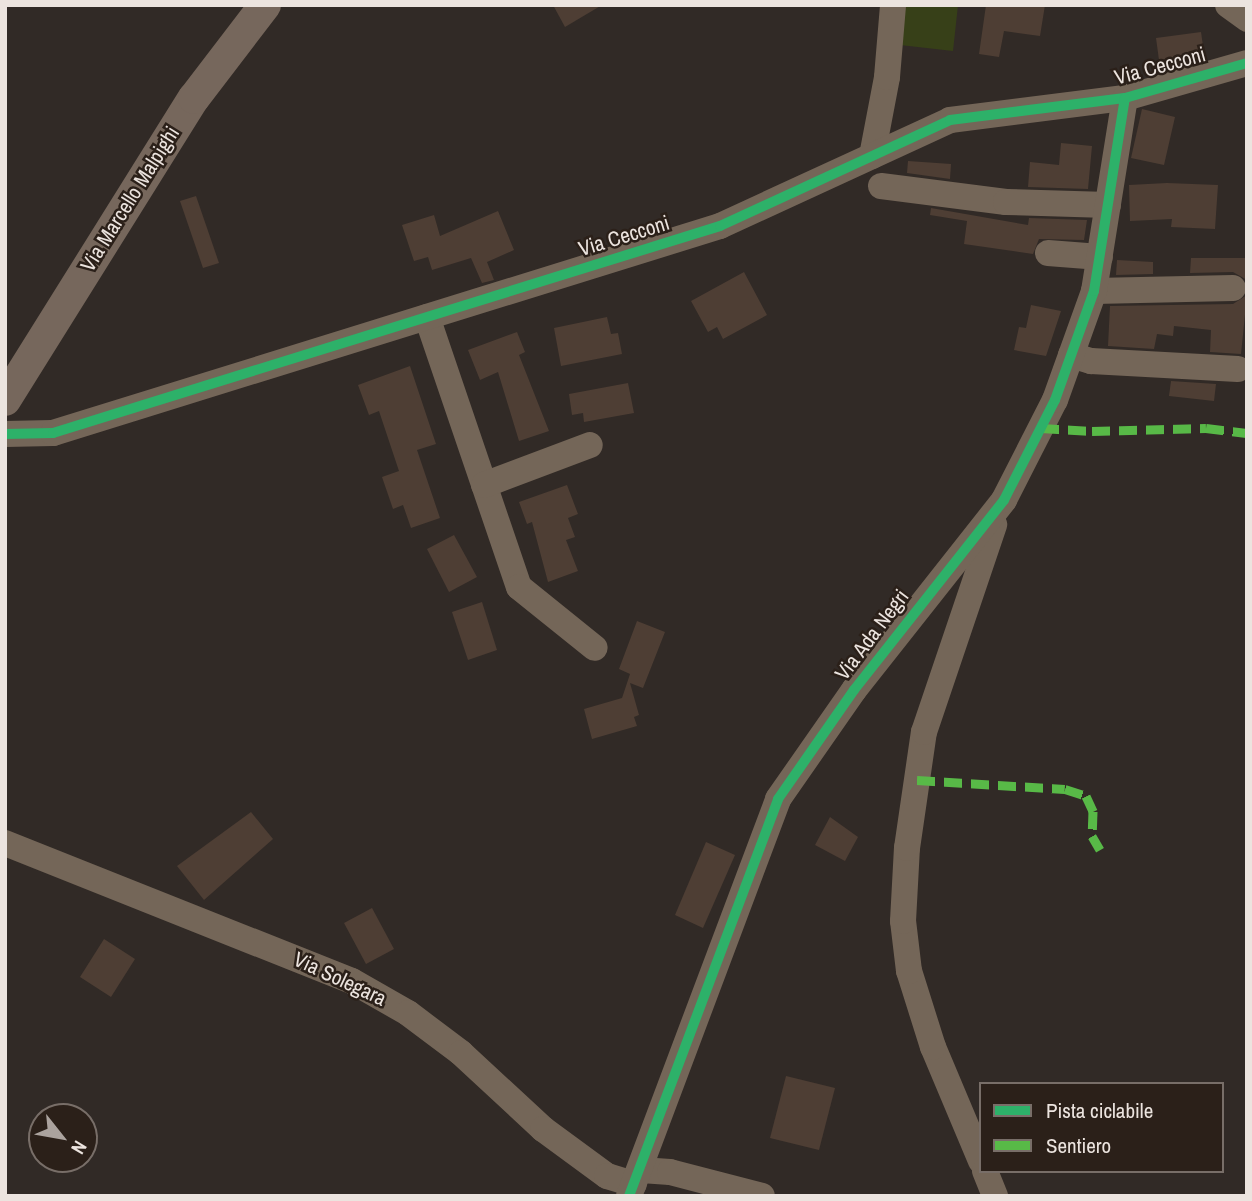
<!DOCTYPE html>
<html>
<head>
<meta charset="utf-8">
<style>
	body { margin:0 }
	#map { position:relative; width:1252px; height:1201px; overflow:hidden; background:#312a26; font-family:"Archivo Narrow",sans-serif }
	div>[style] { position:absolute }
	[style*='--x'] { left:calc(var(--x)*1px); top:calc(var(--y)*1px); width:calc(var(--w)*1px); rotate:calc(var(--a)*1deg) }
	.green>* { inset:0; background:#374018 }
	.building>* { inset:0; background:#4e3e34 }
	.minor>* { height:26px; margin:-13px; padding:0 13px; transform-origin:13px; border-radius:13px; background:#746658 }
	.major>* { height:32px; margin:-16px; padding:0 16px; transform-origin:16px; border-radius:16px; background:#76675c }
	.quiet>* { height:9px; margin-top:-4.5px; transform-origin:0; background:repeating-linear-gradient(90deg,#58b947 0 18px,transparent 0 27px) }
	.cycleway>* { height:10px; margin:-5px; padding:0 5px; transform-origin:5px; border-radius:5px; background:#2db169 }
	span { translate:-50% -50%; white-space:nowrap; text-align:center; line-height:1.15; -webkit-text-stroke:5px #2b2019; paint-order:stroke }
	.street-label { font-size:21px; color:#ece4df }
	.frame { position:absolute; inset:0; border:7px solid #ece4df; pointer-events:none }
	.legend { position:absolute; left:979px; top:1082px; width:245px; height:91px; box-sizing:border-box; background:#2b2019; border:2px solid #786e68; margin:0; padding:9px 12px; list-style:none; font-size:21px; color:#ece4df }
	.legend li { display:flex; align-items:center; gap:14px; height:35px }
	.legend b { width:35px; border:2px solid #786e68 }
	.north { position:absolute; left:28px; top:1103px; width:70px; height:70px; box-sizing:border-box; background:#2b2019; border:2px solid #786e68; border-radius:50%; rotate:121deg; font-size:19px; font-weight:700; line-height:28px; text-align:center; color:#ece4df }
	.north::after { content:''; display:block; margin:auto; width:24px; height:32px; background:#aba39e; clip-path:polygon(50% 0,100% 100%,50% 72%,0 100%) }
</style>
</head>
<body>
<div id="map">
	<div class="green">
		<div style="clip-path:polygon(904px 5px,958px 5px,953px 51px,900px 45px)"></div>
	</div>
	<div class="building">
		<div style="clip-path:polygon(553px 5px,602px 5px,565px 27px)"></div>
		<div style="clip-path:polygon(986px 5px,1045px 5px,1040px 36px,1004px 31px,999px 57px,979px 54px)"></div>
		<div style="clip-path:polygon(1201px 32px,1204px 53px,1159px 60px,1156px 38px)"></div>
		<div style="clip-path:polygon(1142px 109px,1175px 117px,1164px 165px,1131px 158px)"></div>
		<div style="clip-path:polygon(1061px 143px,1092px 146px,1088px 189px,1028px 187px,1030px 162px,1059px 165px)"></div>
		<div style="clip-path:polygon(908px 161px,951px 164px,950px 179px,907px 173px)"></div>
		<div style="clip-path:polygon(1167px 183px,1218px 185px,1215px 229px,1171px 227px,1172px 219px,1130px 221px,1129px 185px)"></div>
		<div style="clip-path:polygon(196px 196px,219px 263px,203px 268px,180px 201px)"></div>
		<div style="clip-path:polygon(931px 208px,1028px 225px,1029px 218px,1087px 220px,1084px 240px,1039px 239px,1033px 254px,964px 244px,967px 221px,930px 215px)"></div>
		<div style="clip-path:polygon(498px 211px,514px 250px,487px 262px,494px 280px,482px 283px,471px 258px,432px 270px,428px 257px,414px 261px,402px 225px,434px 215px,440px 236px)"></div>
		<div style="clip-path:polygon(1191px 258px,1247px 258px,1247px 280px,1233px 272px,1190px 273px)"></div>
		<div style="clip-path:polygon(1117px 260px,1153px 262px,1153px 274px,1116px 275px)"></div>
		<div style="clip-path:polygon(744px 272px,767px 315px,723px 339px,717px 327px,708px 332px,691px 301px)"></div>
		<div style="clip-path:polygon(1247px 295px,1241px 354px,1210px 352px,1211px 330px,1174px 326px,1173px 336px,1157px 334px,1154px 349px,1108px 346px,1110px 306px,1233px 304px)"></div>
		<div style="clip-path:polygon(1031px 305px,1061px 311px,1046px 356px,1014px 350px,1019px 327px,1026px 328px)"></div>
		<div style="clip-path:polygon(607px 317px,611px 334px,618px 333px,622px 354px,561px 366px,554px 328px)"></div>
		<div style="clip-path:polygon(517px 332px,525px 352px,519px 355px,549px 431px,519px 441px,498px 372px,480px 380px,468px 350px)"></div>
		<div style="clip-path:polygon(410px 366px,436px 444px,417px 450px,440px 518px,411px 528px,403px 505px,393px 509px,382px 477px,399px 471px,379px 411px,369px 415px,358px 385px)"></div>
		<div style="clip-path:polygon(1171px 381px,1216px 384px,1214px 401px,1169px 396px)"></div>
		<div style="clip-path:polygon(628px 383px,634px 413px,584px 422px,583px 413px,572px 415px,569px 394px)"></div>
		<div style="clip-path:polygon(567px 485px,578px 514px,568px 518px,575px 537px,566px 540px,578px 571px,548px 582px,532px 522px,527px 524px,519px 502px)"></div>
		<div style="clip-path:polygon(454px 535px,477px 577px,449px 592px,427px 549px)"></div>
		<div style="clip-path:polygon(482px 602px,497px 650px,468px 660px,452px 612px)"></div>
		<div style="clip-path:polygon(637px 621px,665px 632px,643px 688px,630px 683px,639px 715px,634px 717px,637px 726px,592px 739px,584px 709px,622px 698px,630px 674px,619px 669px)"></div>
		<div style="clip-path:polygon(251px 812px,273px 839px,204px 900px,177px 866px)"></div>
		<div style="clip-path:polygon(830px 817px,858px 837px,845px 861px,815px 845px)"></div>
		<div style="clip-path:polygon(706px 842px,735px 855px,703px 928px,675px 915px)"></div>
		<div style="clip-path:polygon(372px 908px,394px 949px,366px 964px,344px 923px)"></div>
		<div style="clip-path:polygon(104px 939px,135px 959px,111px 997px,80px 977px)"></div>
		<div style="clip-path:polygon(786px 1076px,835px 1088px,819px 1150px,770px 1138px)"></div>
	</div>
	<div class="minor">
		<div style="--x:1228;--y:5;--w:24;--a:36"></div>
		<div style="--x:872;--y:156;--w:80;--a:-79.2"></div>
		<div style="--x:887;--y:77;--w:72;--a:-85.2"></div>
		<div style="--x:881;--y:186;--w:126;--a:7.3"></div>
		<div style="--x:1006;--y:202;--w:102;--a:1.7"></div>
		<div style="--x:1048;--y:253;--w:52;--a:4.4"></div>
		<div style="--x:1094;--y:291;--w:139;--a:-1.2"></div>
		<div style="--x:427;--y:317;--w:285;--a:71.2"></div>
		<div style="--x:519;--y:587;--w:97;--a:38.8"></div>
		<div style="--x:1071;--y:355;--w:21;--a:17"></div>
		<div style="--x:1091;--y:361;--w:147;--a:3.1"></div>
		<div style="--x:5;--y:434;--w:48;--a:-1.2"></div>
		<div style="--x:53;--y:433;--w:698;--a:-17.24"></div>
		<div style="--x:720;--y:226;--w:253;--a:-24.7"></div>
		<div style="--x:950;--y:120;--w:176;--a:-7.2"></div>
		<div style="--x:1125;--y:98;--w:127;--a:-16"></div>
		<div style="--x:484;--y:485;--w:113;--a:-20.7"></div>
		<div style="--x:5;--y:843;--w:373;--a:21.7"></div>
		<div style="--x:352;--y:981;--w:64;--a:29.7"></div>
		<div style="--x:408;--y:1013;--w:66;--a:37"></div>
		<div style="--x:461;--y:1053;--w:112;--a:42.8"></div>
		<div style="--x:543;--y:1129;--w:79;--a:36.3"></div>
		<div style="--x:607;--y:1176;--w:28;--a:17"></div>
		<div style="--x:981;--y:1161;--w:124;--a:-112.8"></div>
		<div style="--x:933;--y:1047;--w:80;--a:-107.5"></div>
		<div style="--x:909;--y:971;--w:50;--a:-96.8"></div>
		<div style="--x:903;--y:921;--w:73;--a:-86.9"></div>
		<div style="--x:907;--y:848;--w:117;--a:-81.7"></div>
		<div style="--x:924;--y:732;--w:219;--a:-71.3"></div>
		<div style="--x:641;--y:1170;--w:29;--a:4"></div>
		<div style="--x:670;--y:1172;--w:95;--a:14.6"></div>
		<div style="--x:985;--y:1171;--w:27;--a:68"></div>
		<div style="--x:629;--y:1196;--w:424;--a:-69.4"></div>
		<div style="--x:778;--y:799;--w:133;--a:-55.1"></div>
		<div style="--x:854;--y:690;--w:242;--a:-51.7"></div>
		<div style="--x:1004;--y:500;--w:112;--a:-63"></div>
		<div style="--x:1055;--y:400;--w:116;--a:-70.3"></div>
		<div style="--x:1094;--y:291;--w:195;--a:-80.9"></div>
	</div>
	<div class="major">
		<div style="--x:5;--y:400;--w:356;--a:-58"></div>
		<div style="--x:194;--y:98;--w:117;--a:-52.6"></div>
	</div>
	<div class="quiet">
		<div style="--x:1041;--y:428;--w:51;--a:3.4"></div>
		<div style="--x:1092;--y:431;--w:114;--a:-1.5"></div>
		<div style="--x:1206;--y:428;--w:41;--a:7"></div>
		<div style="--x:917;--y:780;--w:148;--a:3.5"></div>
		<div style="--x:1065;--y:789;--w:22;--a:18"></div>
		<div style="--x:1086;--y:796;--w:17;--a:65"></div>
		<div style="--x:1093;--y:811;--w:25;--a:92"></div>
		<div style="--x:1092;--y:836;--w:16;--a:60"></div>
	</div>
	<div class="cycleway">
		<div style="--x:5;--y:434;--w:48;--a:-1.2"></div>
		<div style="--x:53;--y:433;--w:698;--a:-17.24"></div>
		<div style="--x:720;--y:226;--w:253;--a:-24.7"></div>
		<div style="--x:950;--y:120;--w:176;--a:-7.2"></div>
		<div style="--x:1125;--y:98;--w:127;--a:-16"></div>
		<div style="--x:629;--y:1196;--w:424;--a:-69.4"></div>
		<div style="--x:778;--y:799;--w:133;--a:-55.1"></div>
		<div style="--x:854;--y:690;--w:242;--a:-51.7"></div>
		<div style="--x:1004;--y:500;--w:112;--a:-63"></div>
		<div style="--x:1055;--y:400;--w:116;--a:-70.3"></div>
		<div style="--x:1094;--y:291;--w:195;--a:-80.9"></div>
	</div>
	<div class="street-label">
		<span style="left:1160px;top:66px;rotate:-15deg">Via Cecconi</span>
		<span style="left:130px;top:199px;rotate:-58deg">Via Marcello Malpighi</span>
		<span style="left:624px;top:236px;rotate:-17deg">Via Cecconi</span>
		<span style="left:872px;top:635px;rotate:-53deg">Via Ada Negri</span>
		<span style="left:340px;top:979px;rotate:25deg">Via Solegara</span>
	</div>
	<div class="frame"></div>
	<ul class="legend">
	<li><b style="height:9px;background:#2db169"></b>Pista ciclabile</li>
	<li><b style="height:9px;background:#58b947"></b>Sentiero</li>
	</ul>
	<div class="north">N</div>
</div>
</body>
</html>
